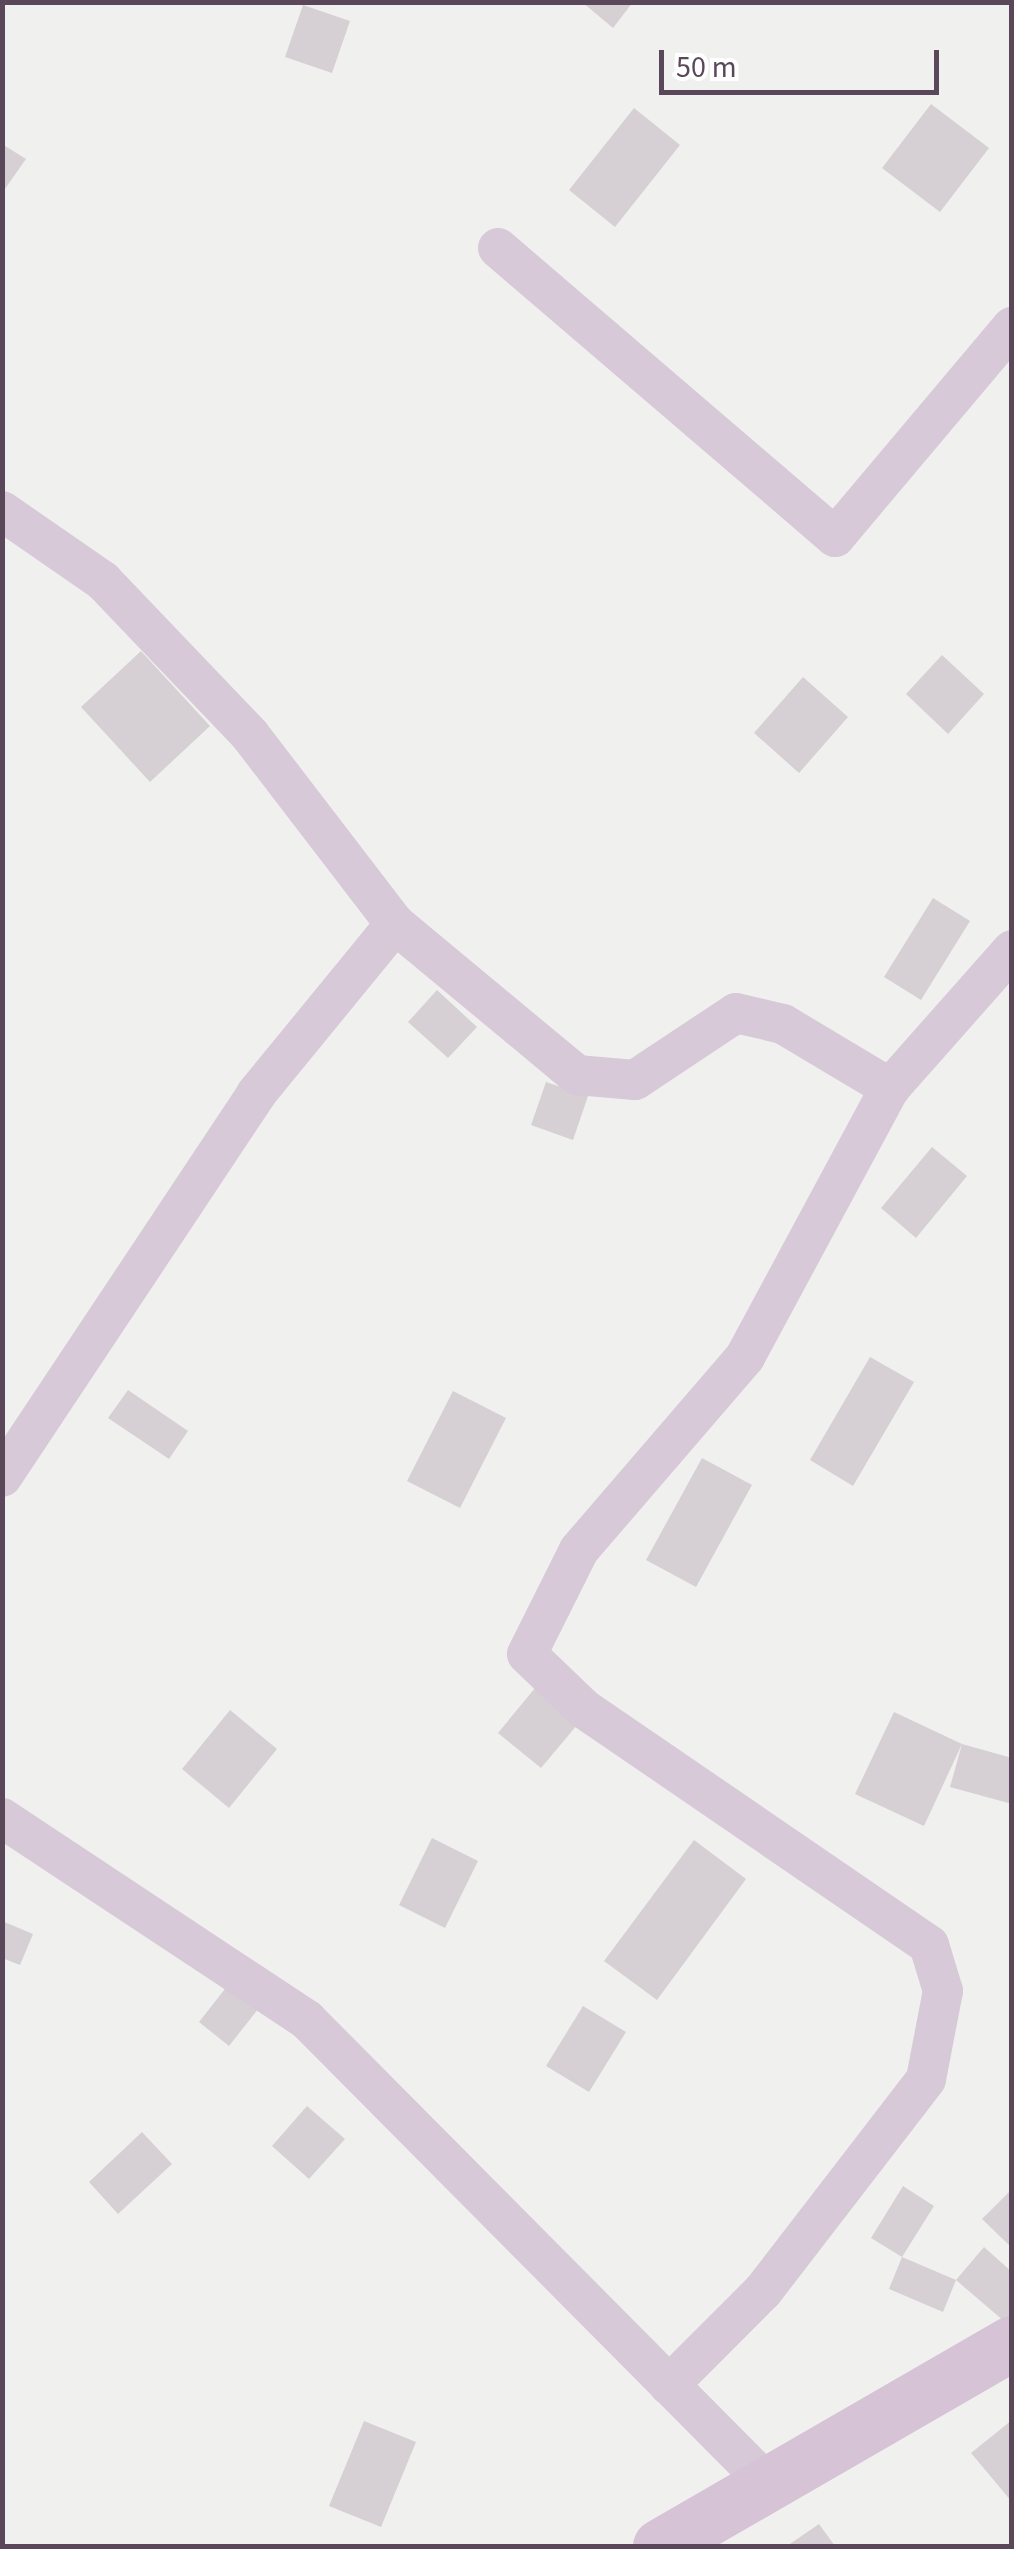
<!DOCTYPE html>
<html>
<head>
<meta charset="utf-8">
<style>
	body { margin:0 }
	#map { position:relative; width:1014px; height:2549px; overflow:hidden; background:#f0f1ef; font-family:"Source Sans 3",sans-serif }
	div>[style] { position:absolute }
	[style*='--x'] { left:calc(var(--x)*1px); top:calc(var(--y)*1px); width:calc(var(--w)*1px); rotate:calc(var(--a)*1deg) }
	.building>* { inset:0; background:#d6cfd4 }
	.minor>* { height:40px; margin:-20px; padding:0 20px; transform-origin:20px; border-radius:20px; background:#d7c9d7 }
	.secondary>* { height:55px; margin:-27.5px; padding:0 27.5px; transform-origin:27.5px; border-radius:27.5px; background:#d6c3d5 }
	span { translate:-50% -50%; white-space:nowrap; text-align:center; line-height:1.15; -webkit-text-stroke:8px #fff; paint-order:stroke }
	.frame { position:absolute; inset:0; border:5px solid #5a485a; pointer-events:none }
	.scale { position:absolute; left:659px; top:50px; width:280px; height:45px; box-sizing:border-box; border:5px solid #5a485a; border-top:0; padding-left:12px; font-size:30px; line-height:35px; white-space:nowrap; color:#5a485a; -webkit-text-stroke:8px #fff; paint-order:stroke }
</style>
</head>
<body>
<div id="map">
	<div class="building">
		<div style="clip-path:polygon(582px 2px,633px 2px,613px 28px)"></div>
		<div style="clip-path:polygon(303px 5px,350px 21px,332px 73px,285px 57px)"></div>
		<div style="clip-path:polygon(931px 104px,989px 148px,940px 212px,882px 168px)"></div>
		<div style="clip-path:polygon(634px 108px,680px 145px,615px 227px,569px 190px)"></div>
		<div style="clip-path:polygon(2px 144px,26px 159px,2px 193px)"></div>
		<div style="clip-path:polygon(141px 651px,210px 726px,150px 782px,81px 707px)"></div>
		<div style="clip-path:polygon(942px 655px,984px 694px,948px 734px,906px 694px)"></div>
		<div style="clip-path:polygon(803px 677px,848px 717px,799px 773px,754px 733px)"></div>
		<div style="clip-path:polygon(933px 898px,970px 921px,921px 1000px,884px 977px)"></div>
		<div style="clip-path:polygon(437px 990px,477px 1027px,448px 1058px,408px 1022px)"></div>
		<div style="clip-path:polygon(546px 1082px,588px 1096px,573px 1140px,531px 1125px)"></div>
		<div style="clip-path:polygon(932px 1147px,967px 1176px,916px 1238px,881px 1208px)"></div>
		<div style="clip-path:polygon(870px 1357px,914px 1382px,853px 1486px,810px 1460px)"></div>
		<div style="clip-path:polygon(128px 1390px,188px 1431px,169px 1459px,108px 1418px)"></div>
		<div style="clip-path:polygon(453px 1391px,506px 1418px,460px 1508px,407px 1481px)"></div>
		<div style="clip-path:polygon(702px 1458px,752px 1485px,696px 1587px,646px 1560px)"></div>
		<div style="clip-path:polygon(535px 1688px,578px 1724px,541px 1768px,498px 1733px)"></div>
		<div style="clip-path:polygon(230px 1710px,277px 1749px,229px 1808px,182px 1769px)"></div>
		<div style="clip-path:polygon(894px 1712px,962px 1744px,924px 1826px,855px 1794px)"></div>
		<div style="clip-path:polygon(962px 1744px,1012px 1758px,1012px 1804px,950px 1787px)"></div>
		<div style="clip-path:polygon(432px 1838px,478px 1861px,445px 1928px,399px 1905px)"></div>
		<div style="clip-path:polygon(694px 1840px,746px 1879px,657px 2000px,604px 1961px)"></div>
		<div style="clip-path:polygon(2px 1921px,33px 1934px,20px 1965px,2px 1958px)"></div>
		<div style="clip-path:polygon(232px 1980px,262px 2004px,229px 2046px,199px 2022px)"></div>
		<div style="clip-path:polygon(583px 2006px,626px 2032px,589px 2092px,546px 2066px)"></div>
		<div style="clip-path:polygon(307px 2106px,345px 2139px,309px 2179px,272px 2146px)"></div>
		<div style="clip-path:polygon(142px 2132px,172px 2164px,118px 2214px,89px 2182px)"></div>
		<div style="clip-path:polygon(903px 2186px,934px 2206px,902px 2257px,956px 2280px,943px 2312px,889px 2289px,902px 2257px,871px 2238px)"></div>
		<div style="clip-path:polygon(1012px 2189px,1012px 2248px,982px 2219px)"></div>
		<div style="clip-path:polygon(984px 2247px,1012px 2272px,1012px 2328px,956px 2280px)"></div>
		<div style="clip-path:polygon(1012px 2420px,1012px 2502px,971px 2453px)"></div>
		<div style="clip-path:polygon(364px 2421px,416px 2442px,381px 2527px,329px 2506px)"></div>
		<div style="clip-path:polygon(819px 2524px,835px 2546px,787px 2546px)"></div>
	</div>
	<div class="minor">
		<div style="--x:498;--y:248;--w:444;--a:40.6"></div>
		<div style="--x:835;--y:537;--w:275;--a:-49.9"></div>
		<div style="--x:2;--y:511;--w:123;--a:34.7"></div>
		<div style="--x:103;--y:581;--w:213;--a:46.3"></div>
		<div style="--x:250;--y:735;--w:238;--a:52.5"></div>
		<div style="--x:395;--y:924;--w:236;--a:39.7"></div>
		<div style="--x:577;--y:1075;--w:58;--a:4.9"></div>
		<div style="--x:635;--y:1080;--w:121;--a:-33.6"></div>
		<div style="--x:736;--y:1013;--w:48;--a:13.2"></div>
		<div style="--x:783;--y:1024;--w:125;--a:30.9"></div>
		<div style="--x:2;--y:1477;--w:460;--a:-56.4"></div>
		<div style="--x:256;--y:1094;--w:220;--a:-50.7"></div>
		<div style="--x:2;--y:1818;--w:366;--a:33.5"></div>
		<div style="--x:307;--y:2020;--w:655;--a:45.19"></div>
		<div style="--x:669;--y:2385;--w:133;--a:-45"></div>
		<div style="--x:763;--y:2291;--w:267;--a:-52.4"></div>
		<div style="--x:926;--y:2079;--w:90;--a:-79.1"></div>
		<div style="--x:943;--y:1991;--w:48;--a:-106.9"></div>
		<div style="--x:929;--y:1945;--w:421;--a:-145.6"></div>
		<div style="--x:582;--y:1707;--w:76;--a:-136.1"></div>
		<div style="--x:527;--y:1654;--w:116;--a:-63.4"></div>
		<div style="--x:579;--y:1550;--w:255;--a:-49.3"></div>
		<div style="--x:745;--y:1357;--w:306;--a:-61.7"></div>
		<div style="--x:890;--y:1088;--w:184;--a:-48.5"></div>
	</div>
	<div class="secondary">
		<div style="--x:660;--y:2546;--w:406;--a:-30"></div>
	</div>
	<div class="frame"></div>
	<div class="scale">50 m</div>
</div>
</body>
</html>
